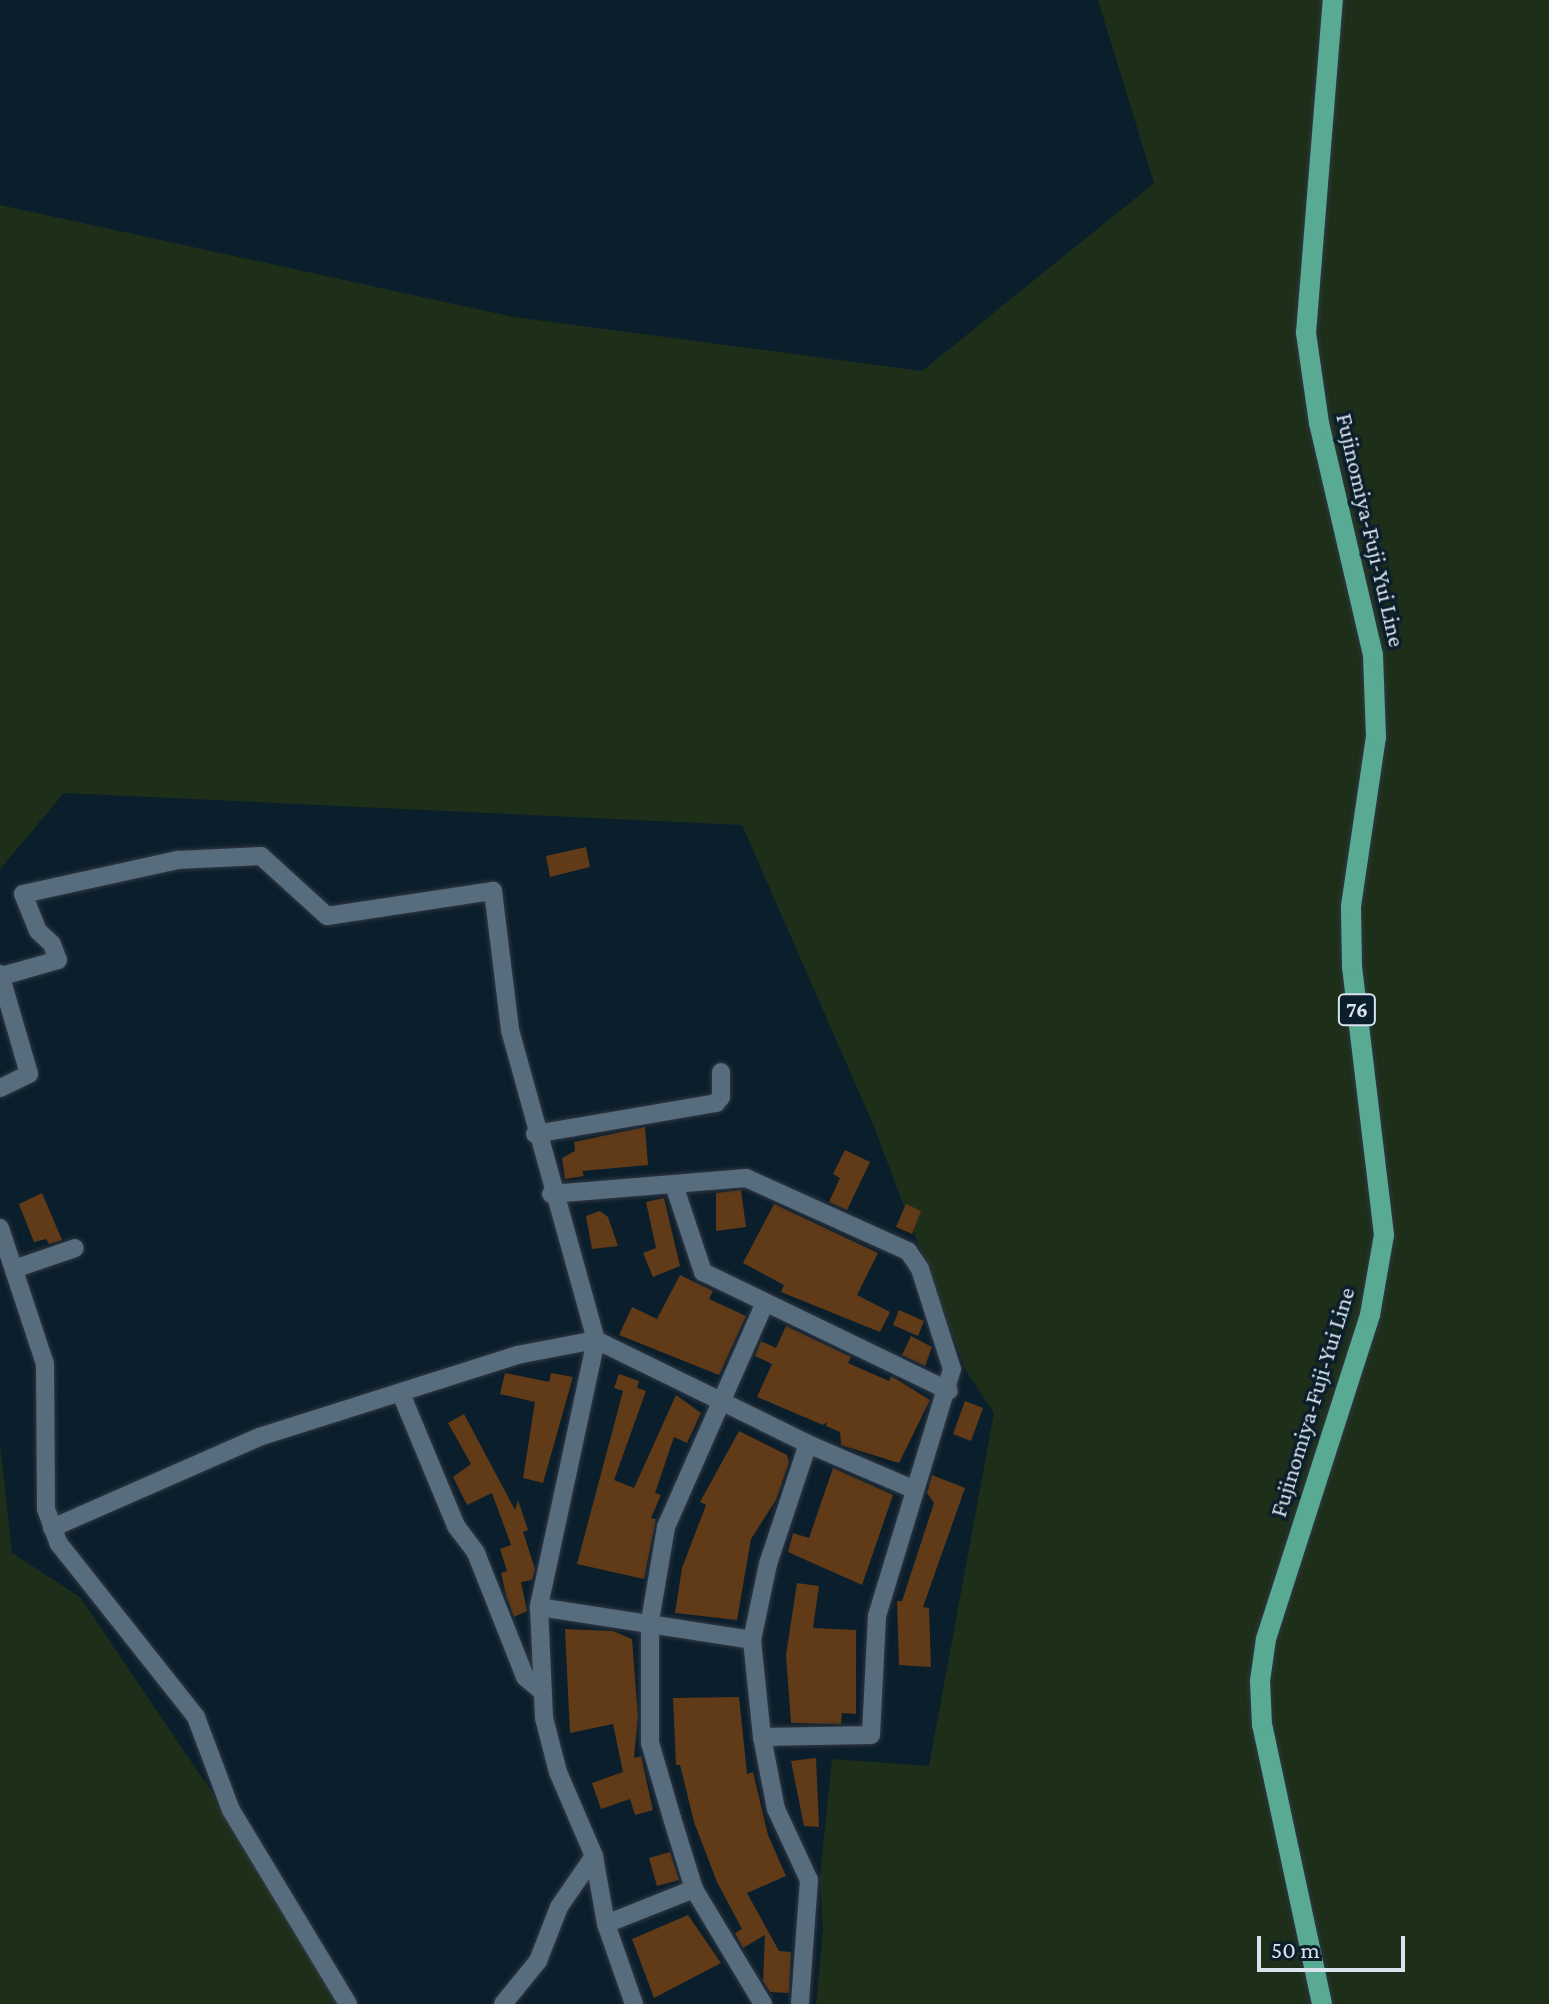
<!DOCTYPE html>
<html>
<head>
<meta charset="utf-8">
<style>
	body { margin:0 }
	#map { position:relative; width:1549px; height:2004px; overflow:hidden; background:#0b1e2b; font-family:"Crimson Pro",serif }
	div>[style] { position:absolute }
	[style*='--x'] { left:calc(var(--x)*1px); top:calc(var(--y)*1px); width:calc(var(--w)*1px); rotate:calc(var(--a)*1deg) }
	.green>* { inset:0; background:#1d2f19 }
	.building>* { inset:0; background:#613a18 }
	.roads { filter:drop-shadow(0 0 2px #303843) drop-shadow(0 0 2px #303843) }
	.street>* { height:18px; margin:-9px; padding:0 9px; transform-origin:9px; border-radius:9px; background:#576c7c }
	.primary>* { height:20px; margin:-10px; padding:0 10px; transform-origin:10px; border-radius:10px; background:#59aa92 }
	span { translate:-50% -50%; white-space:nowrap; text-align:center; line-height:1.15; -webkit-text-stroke:7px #0b1e2b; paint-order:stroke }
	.shield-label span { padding:2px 6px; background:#0b1e2b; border:2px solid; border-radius:6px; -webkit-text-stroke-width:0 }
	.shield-label { font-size:22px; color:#d9e4ee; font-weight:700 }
	.street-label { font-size:24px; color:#d9e4ee }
	.scale { position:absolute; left:1257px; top:1936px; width:148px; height:36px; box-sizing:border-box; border:4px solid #d9e4ee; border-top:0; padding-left:10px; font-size:24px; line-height:28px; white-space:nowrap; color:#d9e4ee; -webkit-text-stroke:6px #0b1e2b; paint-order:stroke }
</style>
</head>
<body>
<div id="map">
	<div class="green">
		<div style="clip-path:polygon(1098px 0,1549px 0,1549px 2004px,816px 2004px,823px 1929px,820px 1876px,832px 1759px,929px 1766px,994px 1413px,966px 1371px,873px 1124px,742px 825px,64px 793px,0 869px,0 205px,514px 317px,922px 371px,1154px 183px)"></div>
		<div style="clip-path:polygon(0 1444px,12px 1553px,80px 1597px,355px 2004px,0 2004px)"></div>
	</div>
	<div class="building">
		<div style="clip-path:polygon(586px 847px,590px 867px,550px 877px,546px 856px)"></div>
		<div style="clip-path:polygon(645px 1127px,648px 1165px,582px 1171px,584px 1176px,565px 1179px,562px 1158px,575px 1151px,574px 1142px)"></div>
		<div style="clip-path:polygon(845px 1150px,870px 1162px,847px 1210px,829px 1202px,840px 1178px,833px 1174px)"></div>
		<div style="clip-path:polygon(741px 1190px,746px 1227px,716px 1231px,716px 1193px)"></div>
		<div style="clip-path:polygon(42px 1193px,62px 1240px,49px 1244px,46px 1239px,34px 1242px,19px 1204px)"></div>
		<div style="clip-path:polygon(664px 1198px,680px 1266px,653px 1277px,643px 1253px,656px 1248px,646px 1202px)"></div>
		<div style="clip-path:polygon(774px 1204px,878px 1253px,857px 1295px,890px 1312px,880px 1332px,781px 1292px,784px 1285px,743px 1263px)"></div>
		<div style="clip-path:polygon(906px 1204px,921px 1211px,912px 1234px,896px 1227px)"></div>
		<div style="clip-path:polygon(600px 1211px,608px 1217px,618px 1246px,592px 1249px,586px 1216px)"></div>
		<div style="clip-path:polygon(680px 1275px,713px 1291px,709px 1299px,746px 1316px,719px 1375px,619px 1335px,632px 1307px,657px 1319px)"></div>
		<div style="clip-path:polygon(899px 1310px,924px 1321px,918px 1336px,893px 1325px)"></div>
		<div style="clip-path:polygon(786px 1326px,851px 1357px,848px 1363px,889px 1381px,891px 1376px,930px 1400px,899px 1463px,841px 1445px,840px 1432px,826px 1426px,827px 1422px,823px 1425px,757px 1397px,772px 1364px,755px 1356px,761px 1341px,776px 1348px)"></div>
		<div style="clip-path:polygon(911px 1336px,932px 1347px,925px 1366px,902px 1355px)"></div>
		<div style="clip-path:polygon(505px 1373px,549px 1382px,551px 1373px,573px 1377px,543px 1483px,523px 1478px,535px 1402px,500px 1394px)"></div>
		<div style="clip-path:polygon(619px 1374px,639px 1381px,637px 1388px,646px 1391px,614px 1480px,634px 1488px,676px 1395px,701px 1413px,687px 1443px,674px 1437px,655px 1493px,661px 1495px,651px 1518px,656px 1519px,644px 1579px,577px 1564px,623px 1391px,614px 1388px)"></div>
		<div style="clip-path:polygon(965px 1401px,983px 1408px,971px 1441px,953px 1434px)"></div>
		<div style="clip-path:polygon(464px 1414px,515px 1510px,518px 1500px,528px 1530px,523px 1532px,535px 1569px,532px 1580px,521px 1582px,527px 1611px,514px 1617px,506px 1595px,501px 1573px,507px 1571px,500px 1549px,511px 1545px,492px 1493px,467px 1505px,453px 1477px,471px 1464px,448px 1423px)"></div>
		<div style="clip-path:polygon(739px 1431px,787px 1455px,789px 1462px,776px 1500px,751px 1539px,737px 1620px,675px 1613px,682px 1568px,706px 1505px,700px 1502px)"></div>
		<div style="clip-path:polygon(833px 1468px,893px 1495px,862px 1585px,788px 1552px,793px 1533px,809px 1538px)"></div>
		<div style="clip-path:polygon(932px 1475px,965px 1488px,923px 1607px,929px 1608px,931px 1667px,899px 1665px,897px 1601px,902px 1601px,934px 1503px,927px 1493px)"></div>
		<div style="clip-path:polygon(797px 1583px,819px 1586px,813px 1628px,856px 1630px,856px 1714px,842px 1713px,841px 1724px,791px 1723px,786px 1655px)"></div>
		<div style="clip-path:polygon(565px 1629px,613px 1631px,632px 1639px,638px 1716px,634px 1758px,641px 1756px,653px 1810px,635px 1815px,630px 1799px,601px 1809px,592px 1783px,623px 1772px,613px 1724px,570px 1733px)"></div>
		<div style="clip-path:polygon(739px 1697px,747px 1774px,753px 1772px,768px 1835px,786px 1876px,747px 1893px,779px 1951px,791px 1952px,789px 1993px,770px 1992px,763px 1981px,765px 1935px,743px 1948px,735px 1933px,742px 1929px,717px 1882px,694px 1822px,680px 1765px,676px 1765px,673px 1698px)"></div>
		<div style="clip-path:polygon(816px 1758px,819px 1827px,804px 1826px,791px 1761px)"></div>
		<div style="clip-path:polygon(670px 1852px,679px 1880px,657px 1886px,649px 1858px)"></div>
		<div style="clip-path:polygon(688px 1915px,721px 1963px,654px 1998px,632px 1939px)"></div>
	</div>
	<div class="roads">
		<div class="street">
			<div style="--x:0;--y:974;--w:104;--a:73.8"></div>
			<div style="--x:29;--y:1074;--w:32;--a:154"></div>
			<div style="--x:2;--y:976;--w:58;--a:-15.9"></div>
			<div style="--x:58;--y:960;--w:17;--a:-111"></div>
			<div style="--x:52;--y:944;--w:19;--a:-137"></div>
			<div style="--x:38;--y:931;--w:40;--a:-112"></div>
			<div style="--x:23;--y:894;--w:159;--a:-12.4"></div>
			<div style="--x:178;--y:860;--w:83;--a:-2.8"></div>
			<div style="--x:261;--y:856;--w:89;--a:42.3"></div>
			<div style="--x:327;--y:916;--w:168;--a:-8.6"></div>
			<div style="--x:493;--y:891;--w:140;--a:83"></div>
			<div style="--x:510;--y:1030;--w:322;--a:74.5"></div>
			<div style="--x:596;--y:1340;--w:273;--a:102.1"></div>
			<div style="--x:539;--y:1607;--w:111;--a:87.4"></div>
			<div style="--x:544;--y:1718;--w:56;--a:75.5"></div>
			<div style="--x:558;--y:1772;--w:91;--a:66.8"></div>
			<div style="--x:594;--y:1856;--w:69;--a:80"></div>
			<div style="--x:606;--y:1924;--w:85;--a:70.7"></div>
			<div style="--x:535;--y:1134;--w:184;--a:-9.7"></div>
			<div style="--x:716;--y:1103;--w:8;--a:-50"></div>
			<div style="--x:721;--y:1097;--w:25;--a:-90"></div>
			<div style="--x:674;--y:1185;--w:92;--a:71.6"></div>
			<div style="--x:703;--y:1272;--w:273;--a:25.8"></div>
			<div style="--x:551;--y:1194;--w:196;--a:-4.7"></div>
			<div style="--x:746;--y:1178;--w:178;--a:24.3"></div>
			<div style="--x:908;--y:1251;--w:22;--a:56"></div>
			<div style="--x:920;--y:1269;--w:105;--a:72.3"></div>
			<div style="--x:952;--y:1369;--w:258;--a:106.9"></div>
			<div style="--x:877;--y:1616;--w:119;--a:92.9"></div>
			<div style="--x:871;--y:1735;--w:109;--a:178.9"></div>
			<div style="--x:762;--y:1737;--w:73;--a:79"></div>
			<div style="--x:776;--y:1809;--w:78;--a:65.1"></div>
			<div style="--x:809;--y:1880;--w:124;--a:94.2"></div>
			<div style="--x:0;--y:1228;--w:143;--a:71.7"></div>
			<div style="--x:45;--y:1364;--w:145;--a:89.6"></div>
			<div style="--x:46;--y:1509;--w:37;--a:70"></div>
			<div style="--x:59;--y:1544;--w:221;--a:51.6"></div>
			<div style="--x:196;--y:1717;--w:99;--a:69.4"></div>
			<div style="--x:231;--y:1810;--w:227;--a:58.9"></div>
			<div style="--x:17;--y:1268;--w:61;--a:-19"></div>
			<div style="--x:402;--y:1396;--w:141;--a:67.4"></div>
			<div style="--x:456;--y:1526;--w:34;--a:53"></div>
			<div style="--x:476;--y:1553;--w:133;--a:68.4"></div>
			<div style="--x:525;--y:1677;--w:23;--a:40"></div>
			<div style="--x:52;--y:1528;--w:226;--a:-23.7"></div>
			<div style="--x:259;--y:1437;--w:271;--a:-17.6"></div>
			<div style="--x:517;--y:1355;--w:80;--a:-10.8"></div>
			<div style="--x:596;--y:1340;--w:236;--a:26.1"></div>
			<div style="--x:808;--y:1444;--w:114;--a:23.2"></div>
			<div style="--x:539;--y:1607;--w:216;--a:8.8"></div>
			<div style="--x:762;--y:1737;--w:98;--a:-95.9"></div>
			<div style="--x:752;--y:1640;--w:78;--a:-78.1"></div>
			<div style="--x:768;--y:1564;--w:126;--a:-71.6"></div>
			<div style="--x:606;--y:1924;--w:95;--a:-21.7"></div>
			<div style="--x:503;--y:2004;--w:55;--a:-50.9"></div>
			<div style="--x:538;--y:1961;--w:58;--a:-68.7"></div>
			<div style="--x:559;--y:1907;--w:62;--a:-55.5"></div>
			<div style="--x:763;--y:2004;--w:134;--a:-121"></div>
			<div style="--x:694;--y:1889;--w:74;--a:-107.2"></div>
			<div style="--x:672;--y:1818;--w:78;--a:-106.3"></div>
			<div style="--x:650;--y:1743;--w:122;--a:-90"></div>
			<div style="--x:650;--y:1621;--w:95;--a:-80.3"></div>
			<div style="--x:666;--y:1527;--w:245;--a:-66.2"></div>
		</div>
		<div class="primary">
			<div style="--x:1322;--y:2004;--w:285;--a:-102.1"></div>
			<div style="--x:1262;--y:1725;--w:44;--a:-92.6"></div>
			<div style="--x:1260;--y:1681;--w:42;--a:-81.9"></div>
			<div style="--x:1266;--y:1639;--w:340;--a:-72.2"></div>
			<div style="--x:1370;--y:1315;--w:81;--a:-80.1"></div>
			<div style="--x:1384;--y:1235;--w:271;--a:-96.8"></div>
			<div style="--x:1352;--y:966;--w:60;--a:-91"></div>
			<div style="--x:1351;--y:906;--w:171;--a:-81.6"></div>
			<div style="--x:1376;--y:737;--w:82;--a:-92.1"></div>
			<div style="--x:1373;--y:655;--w:238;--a:-103.1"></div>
			<div style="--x:1319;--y:423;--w:91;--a:-98.2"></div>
			<div style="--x:1306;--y:333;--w:334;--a:-85.4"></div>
		</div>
	</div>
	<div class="shield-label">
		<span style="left:1357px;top:1010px">76</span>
	</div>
	<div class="street-label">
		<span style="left:1371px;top:530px;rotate:77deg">Fujinomiya-Fuji-Yui Line</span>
		<span style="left:1312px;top:1402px;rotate:-73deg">Fujinomiya-Fuji-Yui Line</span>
	</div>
	<div class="scale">50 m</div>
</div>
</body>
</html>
